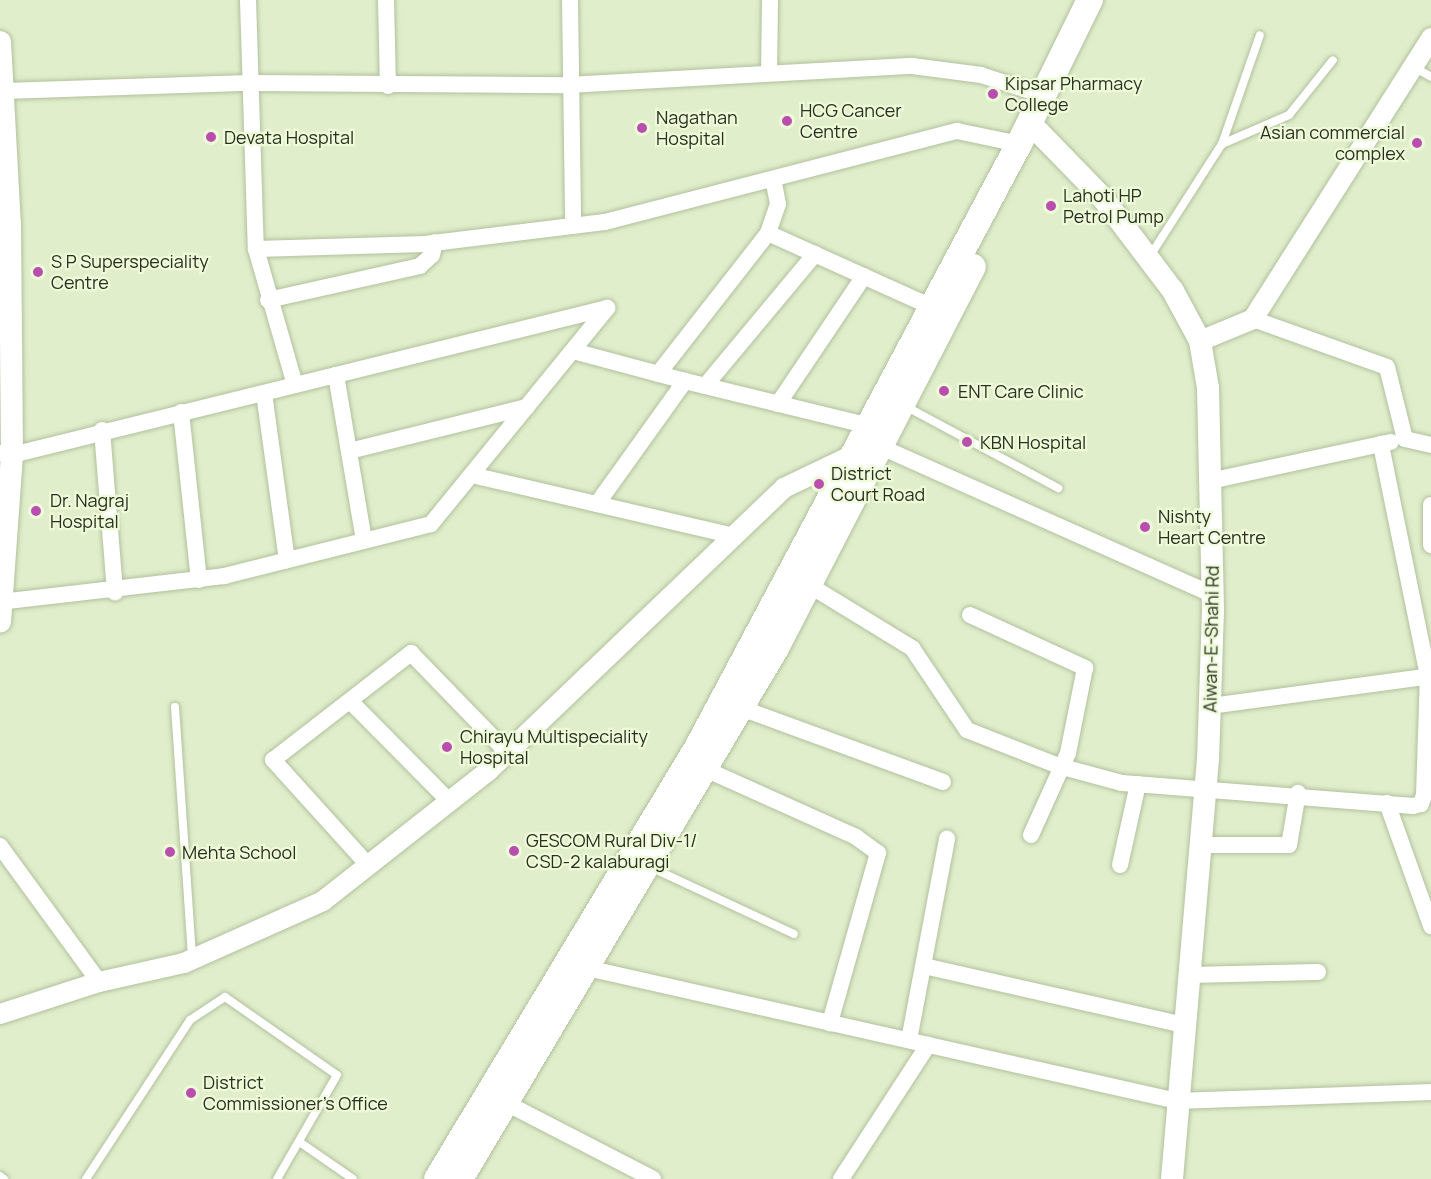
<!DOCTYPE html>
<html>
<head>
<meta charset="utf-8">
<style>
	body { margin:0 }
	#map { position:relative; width:1431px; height:1179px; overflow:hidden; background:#e0eecb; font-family:Manrope,sans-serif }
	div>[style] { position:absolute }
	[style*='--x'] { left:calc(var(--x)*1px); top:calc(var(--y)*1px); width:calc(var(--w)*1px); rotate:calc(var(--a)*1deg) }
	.roads { filter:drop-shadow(0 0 2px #b2c09e) drop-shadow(0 0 2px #b2c09e) }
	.service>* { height:8px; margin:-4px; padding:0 4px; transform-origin:4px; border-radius:4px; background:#fff }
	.minor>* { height:16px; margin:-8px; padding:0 8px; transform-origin:8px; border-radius:8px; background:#fff }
	.tertiary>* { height:20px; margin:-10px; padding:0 10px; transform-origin:10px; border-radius:10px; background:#fff }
	.secondary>* { height:22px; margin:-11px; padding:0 11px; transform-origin:11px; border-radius:11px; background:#fff }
	.primary>* { height:26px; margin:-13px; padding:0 13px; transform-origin:13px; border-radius:13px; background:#fff }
	.dots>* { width:16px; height:16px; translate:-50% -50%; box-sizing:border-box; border:3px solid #edfbd8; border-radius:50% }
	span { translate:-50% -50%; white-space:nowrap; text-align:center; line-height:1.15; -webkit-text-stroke:4.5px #edfbd8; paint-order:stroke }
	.poi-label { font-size:18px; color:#2a2f21 }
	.left { translate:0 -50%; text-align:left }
	.right { translate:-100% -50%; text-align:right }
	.street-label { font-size:18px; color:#2a2f21 }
</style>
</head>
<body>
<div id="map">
	<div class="roads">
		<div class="service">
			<div style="--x:1414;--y:67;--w:20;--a:30"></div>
			<div style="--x:1222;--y:144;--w:73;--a:-23.4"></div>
			<div style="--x:1289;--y:115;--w:70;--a:-51.3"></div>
			<div style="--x:1150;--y:256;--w:133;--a:-57.3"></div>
			<div style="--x:1222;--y:144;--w:115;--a:-70.8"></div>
			<div style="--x:905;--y:406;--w:174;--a:28.2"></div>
			<div style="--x:175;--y:707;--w:252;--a:86.1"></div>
			<div style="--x:648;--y:866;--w:161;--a:25"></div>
			<div style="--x:301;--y:1143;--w:63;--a:34.7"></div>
			<div style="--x:0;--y:1176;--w:5;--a:37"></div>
			<div style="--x:86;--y:1179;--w:190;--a:-56.8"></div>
			<div style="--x:190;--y:1020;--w:42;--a:-33.3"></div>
			<div style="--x:225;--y:997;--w:136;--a:34.9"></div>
			<div style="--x:337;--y:1075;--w:120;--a:120"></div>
		</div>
		<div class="minor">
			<div style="--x:248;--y:0;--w:249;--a:88.2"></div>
			<div style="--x:256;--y:249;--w:141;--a:74"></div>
			<div style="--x:386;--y:0;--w:86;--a:88.7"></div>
			<div style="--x:570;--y:0;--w:224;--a:89.2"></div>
			<div style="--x:769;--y:73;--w:73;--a:-89.2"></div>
			<div style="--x:4;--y:91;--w:245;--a:-1.9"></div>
			<div style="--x:249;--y:83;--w:319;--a:0.4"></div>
			<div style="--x:568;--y:85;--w:345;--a:-3.2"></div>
			<div style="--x:912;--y:66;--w:70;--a:7.4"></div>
			<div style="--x:981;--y:75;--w:64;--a:18.2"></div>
			<div style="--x:768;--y:233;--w:180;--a:24.3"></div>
			<div style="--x:256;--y:249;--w:169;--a:-1.7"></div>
			<div style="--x:425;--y:244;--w:181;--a:-7"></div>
			<div style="--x:605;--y:222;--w:364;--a:-14.5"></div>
			<div style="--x:957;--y:131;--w:63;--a:11.8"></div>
			<div style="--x:268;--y:300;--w:156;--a:-12.6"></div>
			<div style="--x:420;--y:266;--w:16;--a:-43"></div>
			<div style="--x:432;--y:255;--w:13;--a:-77"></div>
			<div style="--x:1253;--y:319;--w:142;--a:19.7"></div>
			<div style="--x:1387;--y:367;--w:74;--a:76"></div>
			<div style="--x:1405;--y:439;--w:27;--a:13"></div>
			<div style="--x:573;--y:351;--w:116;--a:15"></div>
			<div style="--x:658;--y:374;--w:179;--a:-52"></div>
			<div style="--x:768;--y:233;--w:31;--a:-71"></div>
			<div style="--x:778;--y:204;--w:25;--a:-101"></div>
			<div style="--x:336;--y:375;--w:168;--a:80.4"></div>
			<div style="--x:705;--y:386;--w:172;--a:-50.2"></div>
			<div style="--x:264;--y:393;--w:169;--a:82.2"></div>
			<div style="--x:778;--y:404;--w:154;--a:-56.1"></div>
			<div style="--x:181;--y:412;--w:169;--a:83.9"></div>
			<div style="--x:102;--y:430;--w:163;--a:85.4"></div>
			<div style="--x:881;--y:447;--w:363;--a:24"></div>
			<div style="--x:349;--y:451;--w:183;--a:-13.9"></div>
			<div style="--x:0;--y:453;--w:12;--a:9"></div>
			<div style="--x:12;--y:455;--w:613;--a:-13.88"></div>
			<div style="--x:472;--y:475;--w:269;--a:13.1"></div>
			<div style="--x:1210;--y:481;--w:185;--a:-12.2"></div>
			<div style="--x:597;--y:504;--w:151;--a:-54.4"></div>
			<div style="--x:685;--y:381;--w:190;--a:13.7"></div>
			<div style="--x:1431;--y:505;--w:40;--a:90"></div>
			<div style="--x:809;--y:585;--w:121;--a:31.5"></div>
			<div style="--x:912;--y:648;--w:99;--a:56.1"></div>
			<div style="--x:967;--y:730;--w:99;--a:21.4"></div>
			<div style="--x:1059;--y:766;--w:65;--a:15.1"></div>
			<div style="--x:1122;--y:783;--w:292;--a:4.5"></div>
			<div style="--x:1413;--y:806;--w:8;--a:-14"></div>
			<div style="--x:1421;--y:804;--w:9;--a:-72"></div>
			<div style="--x:1424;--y:795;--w:119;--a:-88.1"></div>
			<div style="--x:1428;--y:676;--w:237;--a:-101.5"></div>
			<div style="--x:0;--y:602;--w:226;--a:-6.6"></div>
			<div style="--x:224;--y:576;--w:213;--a:-14.1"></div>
			<div style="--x:431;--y:524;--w:279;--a:-50.8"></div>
			<div style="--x:970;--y:615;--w:127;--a:24.7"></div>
			<div style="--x:1085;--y:668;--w:87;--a:101.3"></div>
			<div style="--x:1068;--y:753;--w:90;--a:114.3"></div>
			<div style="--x:350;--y:701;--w:141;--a:45.3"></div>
			<div style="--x:1210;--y:706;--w:223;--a:-7.7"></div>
			<div style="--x:741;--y:708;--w:215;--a:20.1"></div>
			<div style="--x:705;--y:769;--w:166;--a:24.2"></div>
			<div style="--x:856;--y:837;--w:27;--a:36"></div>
			<div style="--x:878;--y:853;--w:177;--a:105.8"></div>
			<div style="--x:1387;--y:803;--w:131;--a:70.3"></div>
			<div style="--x:1200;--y:845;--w:89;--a:0"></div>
			<div style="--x:1289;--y:845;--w:53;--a:-80.2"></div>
			<div style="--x:0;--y:846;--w:168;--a:53.9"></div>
			<div style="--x:368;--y:865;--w:142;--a:-132.1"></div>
			<div style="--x:273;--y:760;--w:175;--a:-37.8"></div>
			<div style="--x:411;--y:653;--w:138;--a:45.9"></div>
			<div style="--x:1120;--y:865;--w:83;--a:-77.5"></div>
			<div style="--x:924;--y:966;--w:267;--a:12.8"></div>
			<div style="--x:587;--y:968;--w:605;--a:12.7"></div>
			<div style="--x:1177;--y:1101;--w:254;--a:-2"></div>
			<div style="--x:1188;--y:975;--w:130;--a:-1.3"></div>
			<div style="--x:909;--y:1040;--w:205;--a:-79.3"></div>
			<div style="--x:508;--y:1104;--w:163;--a:27.3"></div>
			<div style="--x:841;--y:1179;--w:160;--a:-57"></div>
		</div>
		<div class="tertiary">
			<div style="--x:1200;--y:341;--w:57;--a:-22.5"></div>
			<div style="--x:1253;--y:319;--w:333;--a:-57.6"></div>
			<div style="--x:0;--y:1014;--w:104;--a:-17.9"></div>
			<div style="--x:99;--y:982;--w:87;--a:-12.6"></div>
			<div style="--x:184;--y:963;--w:152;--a:-24"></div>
			<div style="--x:323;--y:901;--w:210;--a:-38.2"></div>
			<div style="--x:488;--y:771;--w:410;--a:-43.7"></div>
			<div style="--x:784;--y:488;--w:79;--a:-25.6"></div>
		</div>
		<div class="secondary">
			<div style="--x:0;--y:42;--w:182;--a:86.9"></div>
			<div style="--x:10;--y:224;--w:231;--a:89.5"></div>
			<div style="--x:12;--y:455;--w:167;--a:94.1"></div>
			<div style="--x:1029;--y:122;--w:105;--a:45.8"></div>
			<div style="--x:1102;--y:197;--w:118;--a:52.9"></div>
			<div style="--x:1173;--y:291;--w:57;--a:61.6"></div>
			<div style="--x:1200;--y:341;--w:48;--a:80.3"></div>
			<div style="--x:1208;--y:388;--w:222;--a:88.7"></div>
			<div style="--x:1213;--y:610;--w:149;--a:91.9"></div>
			<div style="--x:1208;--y:759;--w:422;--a:94.9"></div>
		</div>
		<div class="primary">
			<div style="--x:437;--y:1179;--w:503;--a:-58.9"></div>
			<div style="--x:697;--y:748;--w:684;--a:-61.94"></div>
			<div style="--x:1019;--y:144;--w:161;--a:-63.8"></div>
			<div style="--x:460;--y:1179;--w:618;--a:-59.24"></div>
			<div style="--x:776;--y:648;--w:429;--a:-62.7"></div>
		</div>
	</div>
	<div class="dots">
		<div style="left:993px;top:94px;background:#ba4eaf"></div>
		<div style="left:787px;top:121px;background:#ba4eaf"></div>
		<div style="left:642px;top:128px;background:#ba4eaf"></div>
		<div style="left:211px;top:137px;background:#ba4eaf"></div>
		<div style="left:1417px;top:143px;background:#ba4eaf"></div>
		<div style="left:1051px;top:206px;background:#ba4eaf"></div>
		<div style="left:38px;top:272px;background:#ba4eaf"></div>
		<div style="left:944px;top:391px;background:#ba4eaf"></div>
		<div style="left:967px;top:442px;background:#ba4eaf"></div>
		<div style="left:819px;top:484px;background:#ba4eaf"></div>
		<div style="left:36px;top:511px;background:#ba4eaf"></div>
		<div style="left:1145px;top:527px;background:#ba4eaf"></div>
		<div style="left:447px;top:747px;background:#ba4eaf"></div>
		<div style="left:514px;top:851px;background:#ba4eaf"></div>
		<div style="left:170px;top:852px;background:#ba4eaf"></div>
		<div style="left:191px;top:1093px;background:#ba4eaf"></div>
	</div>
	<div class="poi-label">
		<span class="left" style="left:1005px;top:94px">Kipsar Pharmacy<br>College</span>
		<span class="left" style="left:800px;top:121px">HCG Cancer<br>Centre</span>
		<span class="left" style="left:656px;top:128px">Nagathan<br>Hospital</span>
		<span class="right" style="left:1405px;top:143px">Asian commercial<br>complex</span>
		<span class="left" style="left:224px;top:137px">Devata Hospital</span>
		<span class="left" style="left:1063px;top:206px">Lahoti HP<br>Petrol Pump</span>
		<span class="left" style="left:51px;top:272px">S P Superspeciality<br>Centre</span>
		<span class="left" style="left:958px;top:391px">ENT Care Clinic</span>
		<span class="left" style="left:980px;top:442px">KBN Hospital</span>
		<span class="left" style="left:831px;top:484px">District<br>Court Road</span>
		<span class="left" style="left:50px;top:511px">Dr. Nagraj<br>Hospital</span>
		<span class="left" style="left:1158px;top:527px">Nishty<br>Heart Centre</span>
		<span class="left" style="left:460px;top:747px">Chirayu Multispeciality<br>Hospital</span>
		<span class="left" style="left:526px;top:851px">GESCOM Rural Div-1/<br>CSD-2 kalaburagi</span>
		<span class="left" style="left:182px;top:852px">Mehta School</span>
		<span class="left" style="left:203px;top:1093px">District<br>Commissioner's Office</span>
	</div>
	<div class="street-label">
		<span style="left:1211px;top:639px;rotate:-89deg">Aiwan-E-Shahi Rd</span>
	</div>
</div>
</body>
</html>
